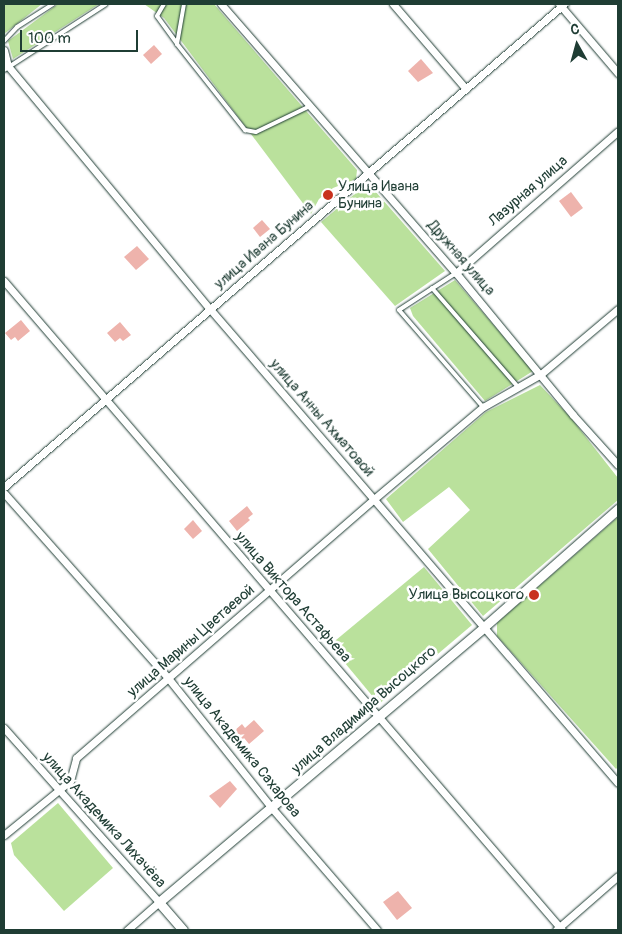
<!DOCTYPE html>
<html>
<head>
<meta charset="utf-8">
<style>
	body { margin:0 }
	#map { position:relative; width:622px; height:934px; overflow:hidden; background:#fff; font-family:Pangolin,sans-serif }
	div>[style] { position:absolute }
	[style*='--x'] { left:calc(var(--x)*1px); top:calc(var(--y)*1px); width:calc(var(--w)*1px); rotate:calc(var(--a)*1deg) }
	.green>* { inset:0; background:#bae19c }
	.building>* { inset:0; background:#eeb3ac }
	.roads { filter:drop-shadow(0 0 1px #1f3d34) drop-shadow(0 0 1px #1f3d34) }
	.service>* { height:4px; margin:-2px; padding:0 2px; transform-origin:2px; border-radius:2px; background:#fff }
	.minor>* { height:7px; margin:-3.5px; padding:0 3.5px; transform-origin:3.5px; border-radius:3.5px; background:#fff }
	.tertiary>* { height:9px; margin:-4.5px; padding:0 4.5px; transform-origin:4.5px; border-radius:4.5px; background:#fff }
	.dots>* { width:14px; height:14px; translate:-50% -50%; box-sizing:border-box; border:2px solid #fff; border-radius:50% }
	span { translate:-50% -50%; white-space:nowrap; text-align:center; line-height:1.15; -webkit-text-stroke:5px #fff; paint-order:stroke }
	.poi-label { font-size:15px; color:#1f3d34 }
	.left { translate:0 -50%; text-align:left }
	.right { translate:-100% -50%; text-align:right }
	.street-label { font-size:15px; color:#1f3d34 }
	.frame { position:absolute; inset:0; border:5px solid #1f3d34; pointer-events:none }
	.north { position:absolute; left:552px; top:20px; width:50px; height:50px; -webkit-text-stroke:4px #fff; paint-order:stroke; rotate:353deg; font-size:14px; font-weight:700; line-height:20px; text-align:center; color:#1f3d34 }
	.north::after { content:''; display:block; margin:auto; width:18px; height:22px; background:#1f3d34; clip-path:polygon(50% 0,100% 100%,50% 72%,0 100%) }
	.scale { position:absolute; left:20px; top:30px; width:118px; height:22px; box-sizing:border-box; border:2px solid #1f3d34; border-top:0; padding-left:6px; font-size:15px; line-height:18px; white-space:nowrap; color:#1f3d34; -webkit-text-stroke:4px #fff; paint-order:stroke }
</style>
</head>
<body>
<div id="map">
	<div class="green">
		<div style="clip-path:polygon(4px 4px,42px 4px,4px 34px)"></div>
		<div style="clip-path:polygon(58px 4px,99px 4px,13px 59px,8px 41px)"></div>
		<div style="clip-path:polygon(144px 4px,214px 4px,357px 170px,356px 179px,333px 188px,319px 199px,311px 214px,164px 18px)"></div>
		<div style="clip-path:polygon(368px 183px,445px 271px,395px 306px,321px 222px)"></div>
		<div style="clip-path:polygon(455px 280px,533px 371px,485px 401px,413px 316px,410px 308px)"></div>
		<div style="clip-path:polygon(540px 385px,571px 418px,618px 478px,618px 500px,483px 616px,428px 549px,470px 510px,449px 487px,403px 522px,386px 499px,486px 412px)"></div>
		<div style="clip-path:polygon(618px 517px,618px 767px,616px 769px,497px 636px,497px 623px)"></div>
		<div style="clip-path:polygon(424px 567px,472px 625px,379px 704px,330px 645px)"></div>
		<div style="clip-path:polygon(58px 803px,113px 868px,64px 911px,14px 855px,11px 843px)"></div>
	</div>
	<div class="building">
		<div style="clip-path:polygon(154px 45px,162px 54px,151px 64px,143px 55px)"></div>
		<div style="clip-path:polygon(421px 59px,433px 73px,418px 82px,408px 71px)"></div>
		<div style="clip-path:polygon(571px 192px,583px 208px,571px 217px,559px 201px)"></div>
		<div style="clip-path:polygon(262px 220px,270px 229px,260px 237px,253px 228px)"></div>
		<div style="clip-path:polygon(137px 246px,149px 259px,136px 270px,124px 257px)"></div>
		<div style="clip-path:polygon(21px 320px,30px 331px,18px 341px,15px 337px,11px 340px,5px 333px)"></div>
		<div style="clip-path:polygon(120px 322px,131px 335px,123px 341px,120px 338px,115px 342px,107px 333px)"></div>
		<div style="clip-path:polygon(247px 506px,253px 514px,248px 518px,250px 520px,237px 531px,229px 521px)"></div>
		<div style="clip-path:polygon(193px 520px,202px 531px,193px 539px,184px 529px)"></div>
		<div style="clip-path:polygon(254px 720px,264px 731px,249px 744px,244px 738px,242px 740px,234px 731px,242px 724px,245px 728px)"></div>
		<div style="clip-path:polygon(230px 781px,237px 789px,220px 808px,209px 796px)"></div>
		<div style="clip-path:polygon(398px 891px,412px 908px,397px 920px,383px 902px)"></div>
	</div>
	<div class="roads">
		<div class="service">
			<div style="--x:164;--y:4;--w:14;--a:120"></div>
			<div style="--x:157;--y:16;--w:34;--a:54"></div>
			<div style="--x:184;--y:4;--w:41;--a:99.9"></div>
			<div style="--x:177;--y:44;--w:110;--a:51.7"></div>
			<div style="--x:245;--y:130;--w:11;--a:10"></div>
			<div style="--x:256;--y:132;--w:60;--a:-25.7"></div>
			<div style="--x:4;--y:41;--w:19;--a:-47"></div>
			<div style="--x:17;--y:27;--w:43;--a:-32.6"></div>
			<div style="--x:4;--y:70;--w:121;--a:-32.9"></div>
			<div style="--x:456;--y:273;--w:68;--a:147"></div>
			<div style="--x:399;--y:310;--w:128;--a:49.1"></div>
			<div style="--x:432;--y:288;--w:131;--a:49"></div>
		</div>
		<div class="minor">
			<div style="--x:221;--y:4;--w:357;--a:48.9"></div>
			<div style="--x:456;--y:273;--w:184;--a:50.5"></div>
			<div style="--x:573;--y:415;--w:67;--a:48"></div>
			<div style="--x:393;--y:4;--w:112;--a:49.3"></div>
			<div style="--x:559;--y:4;--w:91;--a:49.5"></div>
			<div style="--x:4;--y:50;--w:16;--a:76"></div>
			<div style="--x:8;--y:66;--w:316;--a:50.3"></div>
			<div style="--x:210;--y:309;--w:625;--a:49.28"></div>
			<div style="--x:456;--y:273;--w:215;--a:-41.2"></div>
			<div style="--x:4;--y:281;--w:856;--a:49.31"></div>
			<div style="--x:4;--y:487;--w:740;--a:-40.78"></div>
			<div style="--x:4;--y:493;--w:247;--a:48.4"></div>
			<div style="--x:168;--y:678;--w:165;--a:51.4"></div>
			<div style="--x:271;--y:807;--w:162;--a:49.2"></div>
			<div style="--x:4;--y:728;--w:233;--a:48.3"></div>
			<div style="--x:159;--y:902;--w:43;--a:138.8"></div>
			<div style="--x:4;--y:835;--w:85;--a:-39.3"></div>
			<div style="--x:70;--y:781;--w:24;--a:-75"></div>
			<div style="--x:76;--y:758;--w:395;--a:-41"></div>
			<div style="--x:374;--y:499;--w:143;--a:-40.2"></div>
			<div style="--x:483;--y:407;--w:67;--a:-29.6"></div>
			<div style="--x:541;--y:374;--w:101;--a:-40.2"></div>
			<div style="--x:556;--y:930;--w:82;--a:-41.1"></div>
		</div>
		<div class="tertiary">
			<div style="--x:183;--y:930;--w:37;--a:-131"></div>
			<div style="--x:159;--y:902;--w:426;--a:-40.2"></div>
			<div style="--x:484;--y:627;--w:179;--a:-41.4"></div>
		</div>
	</div>
	<div class="dots">
		<div style="left:328px;top:195px;background:#c8321e"></div>
		<div style="left:534px;top:595px;background:#c8321e"></div>
	</div>
	<div class="poi-label">
		<span class="left" style="left:338px;top:195px">Улица Ивана<br>Бунина</span>
		<span class="right" style="left:524px;top:595px">Улица Высоцкого</span>
	</div>
	<div class="street-label">
		<span style="left:528px;top:191px;rotate:-41deg">Лазурная улица</span>
		<span style="left:264px;top:245px;rotate:-41deg">улица Ивана Бунина</span>
		<span style="left:461px;top:258px;rotate:49deg">Дружная улица</span>
		<span style="left:322px;top:418px;rotate:49deg">улица Анны Ахматовой</span>
		<span style="left:293px;top:597px;rotate:49deg">улица Виктора Астафьева</span>
		<span style="left:191px;top:641px;rotate:-41deg">улица Марины Цветаевой</span>
		<span style="left:364px;top:710px;rotate:-41deg">улица Владимира Высоцкого</span>
		<span style="left:242px;top:747px;rotate:51deg">улица Академика Сахарова</span>
		<span style="left:104px;top:820px;rotate:48deg">улица Академика Лихачёва</span>
	</div>
	<div class="frame"></div>
	<div class="north">С</div>
	<div class="scale">100 m</div>
</div>
</body>
</html>
